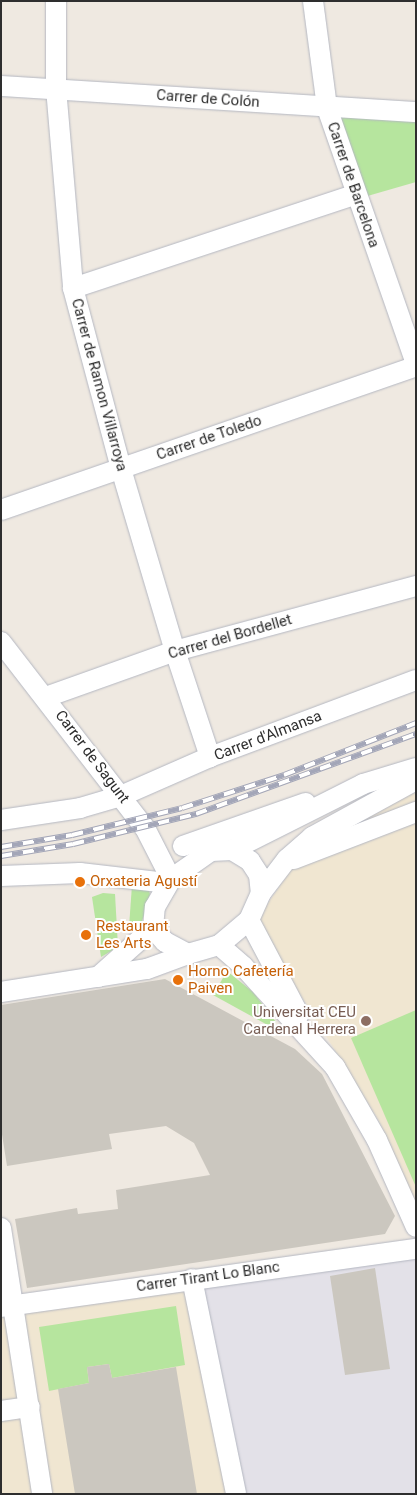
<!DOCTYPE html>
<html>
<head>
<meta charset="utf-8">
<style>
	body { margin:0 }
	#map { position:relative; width:417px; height:1495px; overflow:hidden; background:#efe9e1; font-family:Roboto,sans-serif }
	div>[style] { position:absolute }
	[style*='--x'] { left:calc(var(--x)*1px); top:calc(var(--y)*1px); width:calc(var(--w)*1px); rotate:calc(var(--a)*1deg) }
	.industrial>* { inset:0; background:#e3e1e8 }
	.education>* { inset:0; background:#f0e6d1 }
	.green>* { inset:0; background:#b6e59e }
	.building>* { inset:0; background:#cbc7bf }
	.roads { filter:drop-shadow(0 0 1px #b4b7c1) drop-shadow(0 0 1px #b4b7c1) }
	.minor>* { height:20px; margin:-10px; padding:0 10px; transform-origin:10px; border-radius:10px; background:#fff }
	.rail>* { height:5.5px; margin-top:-2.75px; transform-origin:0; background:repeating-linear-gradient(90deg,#fff 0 11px,#a3a6b8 0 22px); box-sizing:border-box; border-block:1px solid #a3a6b8 }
	.dots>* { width:14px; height:14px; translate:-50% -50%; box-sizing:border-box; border:2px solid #fff; border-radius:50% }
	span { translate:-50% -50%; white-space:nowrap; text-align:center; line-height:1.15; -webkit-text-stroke:4px #fff; paint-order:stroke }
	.street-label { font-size:15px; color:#2e2e2e }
	.food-label { font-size:15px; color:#c56008 }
	.left { translate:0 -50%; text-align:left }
	.education-label { font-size:15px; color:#785e54 }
	.right { translate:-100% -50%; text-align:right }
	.frame { position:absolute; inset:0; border:2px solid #2e2e2e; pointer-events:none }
</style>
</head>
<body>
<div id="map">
	<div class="industrial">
		<div style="clip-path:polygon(416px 1249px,416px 1494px,236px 1494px,192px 1279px)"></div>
	</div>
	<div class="education">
		<div style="clip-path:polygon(416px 788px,416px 1209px,379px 1121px,255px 922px,297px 861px)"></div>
		<div style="clip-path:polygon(192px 1279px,236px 1494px,1px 1494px,1px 1307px)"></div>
	</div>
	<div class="green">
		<div style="clip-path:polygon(336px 113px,416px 115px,416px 182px,364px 197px)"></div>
		<div style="clip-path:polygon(132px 885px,148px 888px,150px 894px,141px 925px,137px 928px,129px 927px)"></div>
		<div style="clip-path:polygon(103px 893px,115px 894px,118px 947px,101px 957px,92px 897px)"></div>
		<div style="clip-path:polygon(227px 971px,253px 992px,276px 1022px,273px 1028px,213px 995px)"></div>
		<div style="clip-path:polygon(416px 1010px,416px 1187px,351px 1038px)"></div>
		<div style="clip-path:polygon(176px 1306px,185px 1365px,112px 1378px,109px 1364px,87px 1367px,89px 1383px,49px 1391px,39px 1327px)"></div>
	</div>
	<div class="building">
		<div style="clip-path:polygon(165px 979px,295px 1049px,322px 1074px,395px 1216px,385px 1234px,27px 1288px,15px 1219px,77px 1208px,78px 1214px,118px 1209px,116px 1190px,210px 1175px,194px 1143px,166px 1126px,109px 1134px,112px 1149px,7px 1166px,1px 1128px,1px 1005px)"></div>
		<div style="clip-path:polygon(375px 1268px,390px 1369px,345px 1375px,330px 1276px)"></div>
		<div style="clip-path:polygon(109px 1364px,112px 1378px,176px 1367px,197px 1494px,75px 1494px,58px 1389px,89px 1383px,87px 1367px)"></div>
	</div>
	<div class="roads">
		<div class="minor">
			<div style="--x:56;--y:1;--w:87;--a:90"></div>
			<div style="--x:56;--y:88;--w:201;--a:85.1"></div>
			<div style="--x:73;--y:288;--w:187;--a:75.1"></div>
			<div style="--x:121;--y:469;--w:190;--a:73.5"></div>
			<div style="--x:175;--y:651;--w:112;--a:71.7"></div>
			<div style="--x:313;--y:1;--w:108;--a:82.5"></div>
			<div style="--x:327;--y:108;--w:270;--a:70.8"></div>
			<div style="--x:1;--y:86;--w:416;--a:3.6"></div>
			<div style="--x:73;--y:288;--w:297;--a:-18.3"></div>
			<div style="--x:1;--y:510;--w:439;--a:-19.1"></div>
			<div style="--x:1;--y:642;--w:235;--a:52.3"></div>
			<div style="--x:145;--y:828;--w:57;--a:63"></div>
			<div style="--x:46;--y:697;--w:137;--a:-19.6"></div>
			<div style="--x:175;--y:651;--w:250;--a:-15.1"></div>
			<div style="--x:1;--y:820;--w:80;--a:-8.6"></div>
			<div style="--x:80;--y:808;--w:43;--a:-16.3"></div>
			<div style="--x:121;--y:796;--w:97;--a:-23.7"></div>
			<div style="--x:210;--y:757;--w:220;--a:-20.5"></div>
			<div style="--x:183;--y:846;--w:130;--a:-19.3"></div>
			<div style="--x:232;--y:850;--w:21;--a:31"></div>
			<div style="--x:250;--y:861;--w:17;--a:57"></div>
			<div style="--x:259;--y:875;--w:18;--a:84"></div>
			<div style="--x:261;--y:893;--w:30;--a:114"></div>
			<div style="--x:249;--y:920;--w:39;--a:140"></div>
			<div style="--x:219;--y:945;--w:32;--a:164"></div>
			<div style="--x:188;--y:954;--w:26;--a:-152"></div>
			<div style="--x:165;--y:942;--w:18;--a:-131"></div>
			<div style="--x:153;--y:928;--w:21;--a:-85"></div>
			<div style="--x:155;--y:907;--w:32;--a:-60"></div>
			<div style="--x:171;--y:879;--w:49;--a:-35"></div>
			<div style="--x:211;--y:851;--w:21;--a:-3"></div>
			<div style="--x:232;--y:850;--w:147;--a:-26.7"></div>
			<div style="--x:363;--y:784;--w:55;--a:-16.8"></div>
			<div style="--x:294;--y:859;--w:131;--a:-21.1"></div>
			<div style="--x:1;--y:876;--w:79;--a:-2.2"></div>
			<div style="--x:80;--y:873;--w:89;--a:6.5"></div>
			<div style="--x:261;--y:893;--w:43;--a:-52.6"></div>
			<div style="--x:287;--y:859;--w:33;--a:-41"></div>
			<div style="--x:312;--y:837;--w:119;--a:-28.7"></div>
			<div style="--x:249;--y:920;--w:107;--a:62.2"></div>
			<div style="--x:219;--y:945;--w:32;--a:41"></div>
			<div style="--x:243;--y:966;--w:137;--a:47.7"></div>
			<div style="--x:335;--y:1067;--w:84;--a:60.1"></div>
			<div style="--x:377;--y:1140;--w:95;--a:65.9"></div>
			<div style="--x:98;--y:977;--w:74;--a:-41.7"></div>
			<div style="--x:1;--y:992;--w:148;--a:-9"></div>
			<div style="--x:147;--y:969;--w:44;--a:-20.1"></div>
			<div style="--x:1;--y:1228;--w:269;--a:81.2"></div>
			<div style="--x:192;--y:1279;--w:219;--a:78.4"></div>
			<div style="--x:1;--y:1307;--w:419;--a:-8"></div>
			<div style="--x:1;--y:1411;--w:29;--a:-8"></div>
		</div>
	</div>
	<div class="rail">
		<div style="--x:1;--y:847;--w:72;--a:-9.6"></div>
		<div style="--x:72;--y:835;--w:113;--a:-13.8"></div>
		<div style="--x:182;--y:808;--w:107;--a:-17.9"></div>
		<div style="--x:284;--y:775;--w:142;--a:-21.5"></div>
		<div style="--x:1;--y:856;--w:73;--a:-9.5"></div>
		<div style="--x:73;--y:844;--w:127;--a:-13.7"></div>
		<div style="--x:196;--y:814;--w:234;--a:-20"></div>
	</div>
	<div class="dots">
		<div style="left:80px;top:882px;background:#e8710a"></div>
		<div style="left:86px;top:935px;background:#e8710a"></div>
		<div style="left:178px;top:980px;background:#e8710a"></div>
		<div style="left:366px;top:1021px;background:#8d6e63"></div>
	</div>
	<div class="street-label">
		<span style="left:208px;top:99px;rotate:4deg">Carrer de Colón</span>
		<span style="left:353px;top:185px;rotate:71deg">Carrer de Barcelona</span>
		<span style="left:99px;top:385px;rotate:75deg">Carrer de Ramon Villarroya</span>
		<span style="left:209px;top:438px;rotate:-19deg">Carrer de Toledo</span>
		<span style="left:230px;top:637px;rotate:-16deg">Carrer del Bordellet</span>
		<span style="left:268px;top:736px;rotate:-21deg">Carrer d'Almansa</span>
		<span style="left:92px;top:757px;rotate:53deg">Carrer de Sagunt</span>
		<span style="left:208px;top:1277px;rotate:-8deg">Carrer Tirant Lo Blanc</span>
	</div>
	<div class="food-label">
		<span class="left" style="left:90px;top:882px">Orxateria Agustí</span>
		<span class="left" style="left:96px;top:935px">Restaurant<br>Les Arts</span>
		<span class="left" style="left:188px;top:980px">Horno Cafetería<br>Paiven</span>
	</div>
	<div class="education-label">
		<span class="right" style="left:356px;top:1021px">Universitat CEU<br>Cardenal Herrera</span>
	</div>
	<div class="frame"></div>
</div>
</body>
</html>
